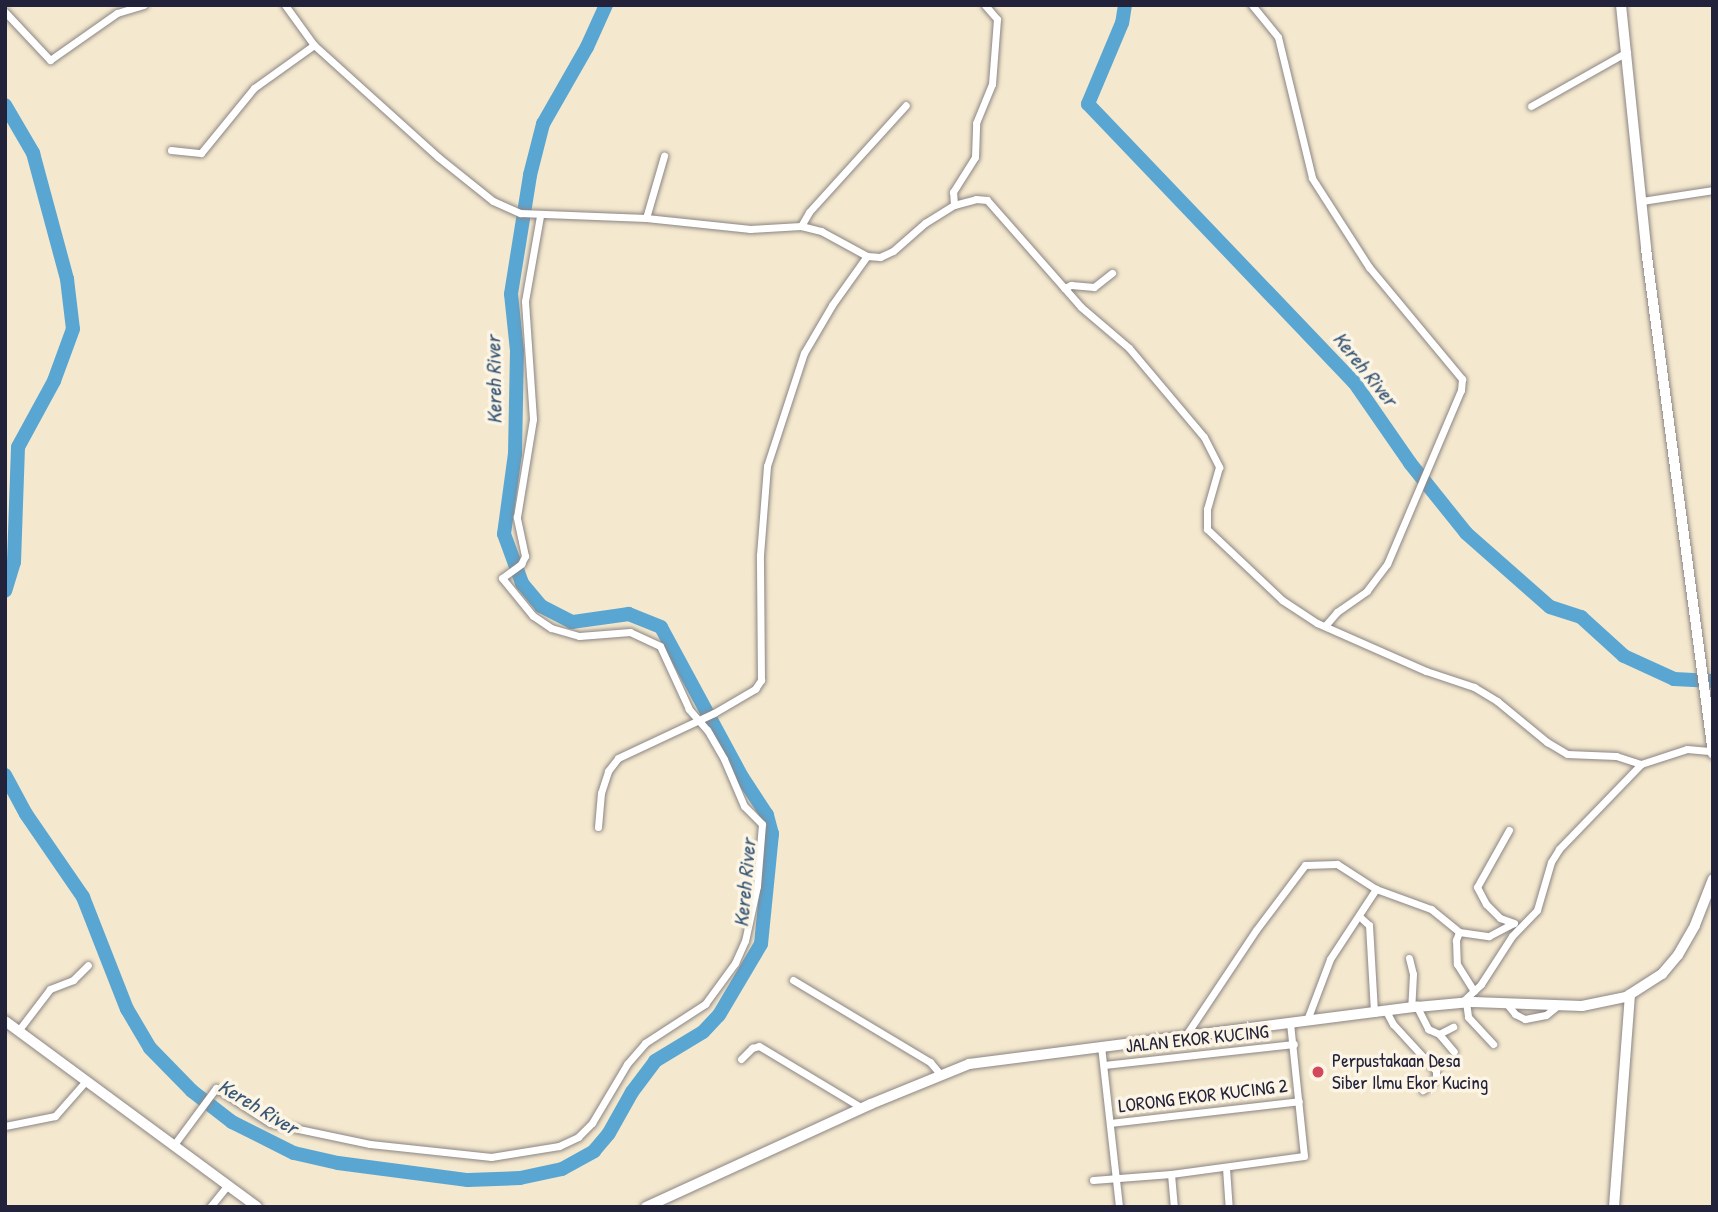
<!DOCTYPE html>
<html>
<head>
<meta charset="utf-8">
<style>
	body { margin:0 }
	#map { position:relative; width:1718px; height:1212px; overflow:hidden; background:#f4e8ce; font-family:"Patrick Hand",sans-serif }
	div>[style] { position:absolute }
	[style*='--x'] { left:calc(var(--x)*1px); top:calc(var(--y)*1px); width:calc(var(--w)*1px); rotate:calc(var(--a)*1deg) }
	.river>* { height:14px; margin:-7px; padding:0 7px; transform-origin:7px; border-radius:7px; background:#5aa6d2 }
	.roads { filter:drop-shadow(0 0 2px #8b8584) drop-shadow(0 0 2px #8b8584) }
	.street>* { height:7px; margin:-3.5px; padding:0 3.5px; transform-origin:3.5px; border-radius:3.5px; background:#fff }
	.secondary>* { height:10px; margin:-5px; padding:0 5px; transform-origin:5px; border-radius:5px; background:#fff }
	.dots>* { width:19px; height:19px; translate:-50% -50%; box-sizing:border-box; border:4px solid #fcf5e5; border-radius:50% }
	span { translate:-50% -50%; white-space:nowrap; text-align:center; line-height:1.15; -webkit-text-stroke:7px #fcf5e5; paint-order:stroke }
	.street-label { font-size:19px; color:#22223b }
	.poi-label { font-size:19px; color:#22223b }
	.left { translate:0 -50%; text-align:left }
	.water-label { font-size:21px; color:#385777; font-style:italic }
	.frame { position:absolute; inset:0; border:7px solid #22223b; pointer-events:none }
</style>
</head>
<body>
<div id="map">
	<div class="river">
		<div style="--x:1125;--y:5;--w:18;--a:99"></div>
		<div style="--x:1122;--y:23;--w:88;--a:112.8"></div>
		<div style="--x:1088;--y:104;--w:385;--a:46.3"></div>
		<div style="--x:1354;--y:382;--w:98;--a:55.3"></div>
		<div style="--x:1410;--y:463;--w:90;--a:51.3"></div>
		<div style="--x:1466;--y:533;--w:112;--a:41.4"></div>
		<div style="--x:1550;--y:607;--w:33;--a:18"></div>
		<div style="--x:1581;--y:617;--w:58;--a:42.2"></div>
		<div style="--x:1624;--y:656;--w:55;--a:24.7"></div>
		<div style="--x:1674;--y:679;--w:39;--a:3"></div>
		<div style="--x:5;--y:105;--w:56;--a:59.7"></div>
		<div style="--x:33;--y:153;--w:131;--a:74.9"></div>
		<div style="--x:67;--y:279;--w:50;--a:83.2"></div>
		<div style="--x:73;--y:329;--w:55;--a:110.1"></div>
		<div style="--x:54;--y:381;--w:75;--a:118.6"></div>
		<div style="--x:18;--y:447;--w:115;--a:92"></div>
		<div style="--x:14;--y:562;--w:30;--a:107"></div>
		<div style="--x:5;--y:775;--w:44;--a:61.7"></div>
		<div style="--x:26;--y:814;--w:101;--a:55.5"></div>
		<div style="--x:83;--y:897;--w:120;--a:68.6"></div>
		<div style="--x:127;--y:1009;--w:45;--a:59.5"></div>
		<div style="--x:150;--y:1048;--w:60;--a:45.7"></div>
		<div style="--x:192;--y:1091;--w:51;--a:37.8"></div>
		<div style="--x:232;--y:1122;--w:69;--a:26.6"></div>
		<div style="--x:294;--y:1153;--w:45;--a:12.8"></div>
		<div style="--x:338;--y:1163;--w:131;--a:7.5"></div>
		<div style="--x:468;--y:1180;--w:52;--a:-2.2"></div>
		<div style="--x:520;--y:1178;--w:43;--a:-12.1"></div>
		<div style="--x:562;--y:1169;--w:37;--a:-29"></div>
		<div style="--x:594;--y:1151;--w:23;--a:-50"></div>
		<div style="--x:609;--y:1133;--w:47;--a:-60.7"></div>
		<div style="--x:632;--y:1092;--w:39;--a:-53"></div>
		<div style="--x:655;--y:1061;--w:56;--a:-31.1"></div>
		<div style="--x:703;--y:1032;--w:23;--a:-47"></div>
		<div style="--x:719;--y:1015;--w:82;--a:-59.4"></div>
		<div style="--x:761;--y:944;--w:111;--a:-84.3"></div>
		<div style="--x:772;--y:834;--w:20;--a:-105"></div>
		<div style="--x:767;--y:815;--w:45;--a:-123.3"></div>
		<div style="--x:742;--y:777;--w:170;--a:-118.4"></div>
		<div style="--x:661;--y:627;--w:35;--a:-158"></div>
		<div style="--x:629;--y:614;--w:58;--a:172"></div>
		<div style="--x:572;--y:622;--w:35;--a:-153"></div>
		<div style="--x:541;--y:606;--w:30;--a:-130"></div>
		<div style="--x:522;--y:583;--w:52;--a:-110.2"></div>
		<div style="--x:504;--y:534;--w:81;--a:-82.2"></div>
		<div style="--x:515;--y:454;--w:103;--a:-88.9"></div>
		<div style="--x:517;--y:351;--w:57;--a:-96"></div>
		<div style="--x:511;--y:294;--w:121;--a:-80.9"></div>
		<div style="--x:530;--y:175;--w:53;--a:-75.7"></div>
		<div style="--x:543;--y:124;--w:89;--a:-60.3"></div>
		<div style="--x:587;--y:47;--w:46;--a:-65.7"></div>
	</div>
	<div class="roads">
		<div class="street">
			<div style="--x:285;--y:5;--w:49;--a:54.1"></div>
			<div style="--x:314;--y:45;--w:167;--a:42.1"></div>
			<div style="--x:438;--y:157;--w:70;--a:38.7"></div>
			<div style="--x:493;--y:201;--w:30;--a:24"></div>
			<div style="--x:520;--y:213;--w:126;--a:2.3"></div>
			<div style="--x:646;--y:218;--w:105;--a:6"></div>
			<div style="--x:750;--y:229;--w:51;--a:-3.4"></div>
			<div style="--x:801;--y:226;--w:21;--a:14"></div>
			<div style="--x:821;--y:231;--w:52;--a:28.5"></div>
			<div style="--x:867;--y:256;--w:13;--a:4"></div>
			<div style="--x:880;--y:257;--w:14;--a:-25"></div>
			<div style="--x:893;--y:251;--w:43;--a:-41.2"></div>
			<div style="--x:925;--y:223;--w:34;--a:-32"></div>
			<div style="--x:954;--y:205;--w:23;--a:-15"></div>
			<div style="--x:976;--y:199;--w:11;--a:5"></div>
			<div style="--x:987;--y:200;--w:142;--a:48.7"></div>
			<div style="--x:1081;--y:307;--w:63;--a:40.5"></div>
			<div style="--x:1129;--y:348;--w:116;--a:49.9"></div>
			<div style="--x:1204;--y:437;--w:34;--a:63"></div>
			<div style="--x:1219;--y:467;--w:44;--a:105.9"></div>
			<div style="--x:1207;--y:509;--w:20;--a:90"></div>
			<div style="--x:1207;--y:529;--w:103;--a:43.4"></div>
			<div style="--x:1282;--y:600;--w:42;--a:33.3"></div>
			<div style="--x:1317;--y:623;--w:119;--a:23.8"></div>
			<div style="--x:1426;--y:671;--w:51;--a:18.4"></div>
			<div style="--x:1474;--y:687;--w:27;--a:31"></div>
			<div style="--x:1497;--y:701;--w:65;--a:39.4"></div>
			<div style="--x:1547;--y:742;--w:23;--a:31"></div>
			<div style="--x:1567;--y:754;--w:49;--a:2.3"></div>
			<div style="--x:1616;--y:756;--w:26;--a:18"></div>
			<div style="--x:1641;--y:764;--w:48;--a:-18.1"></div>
			<div style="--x:1687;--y:749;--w:25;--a:5"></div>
			<div style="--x:1252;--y:5;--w:41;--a:50.9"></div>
			<div style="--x:1278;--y:37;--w:145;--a:76.4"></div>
			<div style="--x:1312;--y:178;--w:106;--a:57.4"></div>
			<div style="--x:1369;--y:267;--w:146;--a:50.3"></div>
			<div style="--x:1462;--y:379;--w:11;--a:95"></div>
			<div style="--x:1461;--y:390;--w:189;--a:113"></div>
			<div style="--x:1387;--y:564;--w:34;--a:127"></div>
			<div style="--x:1367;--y:591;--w:37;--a:145"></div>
			<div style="--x:1337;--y:612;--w:18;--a:131"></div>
			<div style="--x:5;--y:12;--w:66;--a:46.8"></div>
			<div style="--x:50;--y:60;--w:82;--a:-35"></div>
			<div style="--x:117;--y:13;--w:28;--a:-17"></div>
			<div style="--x:1531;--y:106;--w:110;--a:-29.4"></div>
			<div style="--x:171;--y:150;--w:30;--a:6"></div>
			<div style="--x:201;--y:153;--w:84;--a:-50.8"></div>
			<div style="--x:254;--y:88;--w:74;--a:-35.6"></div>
			<div style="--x:1642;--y:201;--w:72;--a:-8.8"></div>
			<div style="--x:954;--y:205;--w:13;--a:-94"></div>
			<div style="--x:953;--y:192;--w:41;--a:-57.8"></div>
			<div style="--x:975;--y:157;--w:34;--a:-88"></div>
			<div style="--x:976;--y:123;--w:42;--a:-67.7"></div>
			<div style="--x:992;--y:84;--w:65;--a:-85.6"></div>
			<div style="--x:997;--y:19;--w:18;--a:-131"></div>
			<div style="--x:646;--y:218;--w:65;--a:-73.8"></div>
			<div style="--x:801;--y:226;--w:16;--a:-60"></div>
			<div style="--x:809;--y:212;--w:144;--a:-47.8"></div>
			<div style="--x:1064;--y:288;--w:8;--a:-23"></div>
			<div style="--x:1071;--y:285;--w:23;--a:5"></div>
			<div style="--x:1094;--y:287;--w:23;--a:-38"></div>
			<div style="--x:598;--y:827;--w:34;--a:-85"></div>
			<div style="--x:601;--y:793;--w:23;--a:-72"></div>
			<div style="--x:608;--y:771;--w:16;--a:-52"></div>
			<div style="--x:618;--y:758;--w:106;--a:-25.1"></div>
			<div style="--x:714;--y:713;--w:48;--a:-30.3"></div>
			<div style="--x:755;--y:689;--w:11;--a:-56"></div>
			<div style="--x:761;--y:680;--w:125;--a:-90.5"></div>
			<div style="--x:760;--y:555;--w:89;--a:-85.5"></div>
			<div style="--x:767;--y:466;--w:119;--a:-71.9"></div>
			<div style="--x:804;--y:353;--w:56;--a:-59.7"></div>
			<div style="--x:832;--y:305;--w:60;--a:-54.5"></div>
			<div style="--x:1509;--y:830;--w:65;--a:119.3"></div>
			<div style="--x:1477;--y:887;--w:19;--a:62"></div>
			<div style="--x:1486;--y:904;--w:20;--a:45"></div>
			<div style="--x:1500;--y:918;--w:15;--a:20"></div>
			<div style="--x:1360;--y:917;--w:12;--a:42"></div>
			<div style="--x:1369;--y:925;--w:88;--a:86.7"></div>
			<div style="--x:1459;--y:932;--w:9;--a:111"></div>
			<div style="--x:1456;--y:940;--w:24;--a:88"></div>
			<div style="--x:1457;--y:964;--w:32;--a:58"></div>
			<div style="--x:1409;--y:958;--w:16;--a:76"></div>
			<div style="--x:1413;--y:974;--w:34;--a:93"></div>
			<div style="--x:793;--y:980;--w:160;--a:30.9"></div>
			<div style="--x:930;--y:1062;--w:16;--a:50"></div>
			<div style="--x:1462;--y:1002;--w:26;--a:-43"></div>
			<div style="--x:1481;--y:984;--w:57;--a:-57.1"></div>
			<div style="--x:1512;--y:936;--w:36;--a:-46"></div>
			<div style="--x:1537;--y:910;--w:50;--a:-73.7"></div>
			<div style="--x:1551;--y:862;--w:15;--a:-58"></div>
			<div style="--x:1559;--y:849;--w:118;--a:-46"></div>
			<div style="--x:1466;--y:1002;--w:15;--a:82"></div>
			<div style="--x:1468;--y:1017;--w:37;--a:47"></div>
			<div style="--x:1507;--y:1004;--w:13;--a:51"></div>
			<div style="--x:1515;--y:1014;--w:11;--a:27"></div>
			<div style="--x:1525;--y:1019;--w:21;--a:-11"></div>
			<div style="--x:1546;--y:1015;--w:13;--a:-39"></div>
			<div style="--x:1417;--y:1007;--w:25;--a:63"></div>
			<div style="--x:1428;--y:1029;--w:12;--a:24"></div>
			<div style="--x:1439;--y:1034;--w:23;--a:50"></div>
			<div style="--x:1386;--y:1011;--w:15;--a:62"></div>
			<div style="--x:1393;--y:1024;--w:64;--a:47.5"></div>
			<div style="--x:1436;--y:1071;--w:7;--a:90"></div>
			<div style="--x:1436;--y:1078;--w:18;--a:137"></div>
			<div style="--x:1307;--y:1020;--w:65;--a:-69.3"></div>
			<div style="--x:1330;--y:959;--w:84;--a:-56.7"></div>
			<div style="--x:18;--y:1031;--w:53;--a:-52.7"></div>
			<div style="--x:50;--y:989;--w:25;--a:-21"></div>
			<div style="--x:73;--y:980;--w:21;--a:-45"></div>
			<div style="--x:1439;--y:1034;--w:16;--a:-27"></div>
			<div style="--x:1186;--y:1035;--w:126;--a:-56.3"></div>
			<div style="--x:1256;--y:930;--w:81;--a:-53"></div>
			<div style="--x:1305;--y:865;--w:32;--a:-2"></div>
			<div style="--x:1337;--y:864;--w:46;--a:32.7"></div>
			<div style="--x:1376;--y:889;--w:59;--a:20"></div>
			<div style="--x:1431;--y:909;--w:36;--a:39"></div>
			<div style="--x:1459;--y:932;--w:30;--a:8"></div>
			<div style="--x:1489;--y:936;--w:27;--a:-28"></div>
			<div style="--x:1101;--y:1046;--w:162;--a:83.6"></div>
			<div style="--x:741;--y:1059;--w:16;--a:-45"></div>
			<div style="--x:752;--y:1048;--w:7;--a:-16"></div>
			<div style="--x:759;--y:1046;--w:120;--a:31"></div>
			<div style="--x:1104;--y:1065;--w:191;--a:-6.3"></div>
			<div style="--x:1110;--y:1123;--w:190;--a:-6.6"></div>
			<div style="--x:5;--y:1126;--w:51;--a:-11.3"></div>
			<div style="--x:55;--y:1116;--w:45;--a:-48.6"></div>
			<div style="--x:173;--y:1146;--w:72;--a:-53.4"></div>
			<div style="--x:216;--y:1088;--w:64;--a:32.9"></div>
			<div style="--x:270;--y:1123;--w:102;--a:11.9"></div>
			<div style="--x:370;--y:1144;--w:122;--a:6.1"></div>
			<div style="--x:491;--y:1157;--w:69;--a:-9.2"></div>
			<div style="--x:559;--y:1146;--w:21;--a:-25"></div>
			<div style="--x:578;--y:1137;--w:20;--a:-45"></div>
			<div style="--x:592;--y:1123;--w:69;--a:-59.3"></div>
			<div style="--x:627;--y:1064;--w:28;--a:-49"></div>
			<div style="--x:645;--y:1043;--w:72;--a:-33"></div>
			<div style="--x:705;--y:1004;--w:51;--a:-53.8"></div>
			<div style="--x:735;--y:963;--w:24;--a:-66"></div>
			<div style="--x:745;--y:941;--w:56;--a:-77.7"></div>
			<div style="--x:757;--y:886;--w:62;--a:-85.4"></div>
			<div style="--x:762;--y:824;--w:25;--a:-135"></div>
			<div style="--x:744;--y:806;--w:51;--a:-113.1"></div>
			<div style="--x:724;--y:759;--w:34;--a:-120"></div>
			<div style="--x:707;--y:730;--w:28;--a:-131"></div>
			<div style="--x:689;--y:709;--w:69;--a:-114.7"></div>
			<div style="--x:660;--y:646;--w:33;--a:-155"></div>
			<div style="--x:630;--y:632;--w:51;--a:175.5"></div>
			<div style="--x:579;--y:636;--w:29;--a:-164"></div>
			<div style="--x:551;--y:628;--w:22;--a:-146"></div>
			<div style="--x:533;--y:616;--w:49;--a:-129.2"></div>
			<div style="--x:502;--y:578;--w:24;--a:-36"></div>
			<div style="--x:521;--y:564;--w:9;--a:-63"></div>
			<div style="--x:525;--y:556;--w:40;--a:-102"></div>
			<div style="--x:517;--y:517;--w:99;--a:-80.7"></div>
			<div style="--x:533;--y:419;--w:118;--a:-93.9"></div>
			<div style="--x:525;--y:301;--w:86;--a:-80"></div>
			<div style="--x:1226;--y:1168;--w:39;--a:86"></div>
			<div style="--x:1171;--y:1174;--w:33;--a:85"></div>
			<div style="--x:1093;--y:1180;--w:78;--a:-4.4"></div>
			<div style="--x:1171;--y:1174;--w:134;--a:-7.7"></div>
			<div style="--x:1304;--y:1156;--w:135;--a:-96"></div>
			<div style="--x:210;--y:1207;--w:27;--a:-51"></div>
		</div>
		<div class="secondary">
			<div style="--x:1621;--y:5;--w:245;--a:84.1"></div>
			<div style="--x:1646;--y:249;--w:509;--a:82.44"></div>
			<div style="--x:5;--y:1021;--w:313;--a:36.4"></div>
			<div style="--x:646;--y:1207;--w:247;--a:-24.6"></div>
			<div style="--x:871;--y:1104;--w:106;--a:-22.2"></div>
			<div style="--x:969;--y:1064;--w:452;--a:-7.3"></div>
			<div style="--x:1417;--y:1007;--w:54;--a:-5.3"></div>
			<div style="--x:1471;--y:1002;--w:111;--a:2.1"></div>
			<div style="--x:1582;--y:1006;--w:45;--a:-11.6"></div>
			<div style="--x:1626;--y:997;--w:43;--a:-32.6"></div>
			<div style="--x:1662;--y:974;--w:25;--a:-50"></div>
			<div style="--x:1678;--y:955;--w:34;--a:-60"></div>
			<div style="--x:1695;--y:925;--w:49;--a:-68.6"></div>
			<div style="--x:1614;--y:1207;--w:213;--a:-85.7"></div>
		</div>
	</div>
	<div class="dots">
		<div style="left:1318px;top:1072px;background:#d1495b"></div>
	</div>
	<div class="street-label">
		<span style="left:1197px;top:1039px;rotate:-6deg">JALAN EKOR KUCING</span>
		<span style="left:1203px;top:1096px;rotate:-7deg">LORONG EKOR KUCING 2</span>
	</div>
	<div class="poi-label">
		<span class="left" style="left:1332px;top:1072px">Perpustakaan Desa<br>Siber Ilmu Ekor Kucing</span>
	</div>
	<div class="water-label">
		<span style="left:1365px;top:369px;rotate:51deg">Kereh River</span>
		<span style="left:494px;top:380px;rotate:-91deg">Kereh River</span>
		<span style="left:745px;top:883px;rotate:-85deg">Kereh River</span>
		<span style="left:258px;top:1107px;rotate:31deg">Kereh River</span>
	</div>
	<div class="frame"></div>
</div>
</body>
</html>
